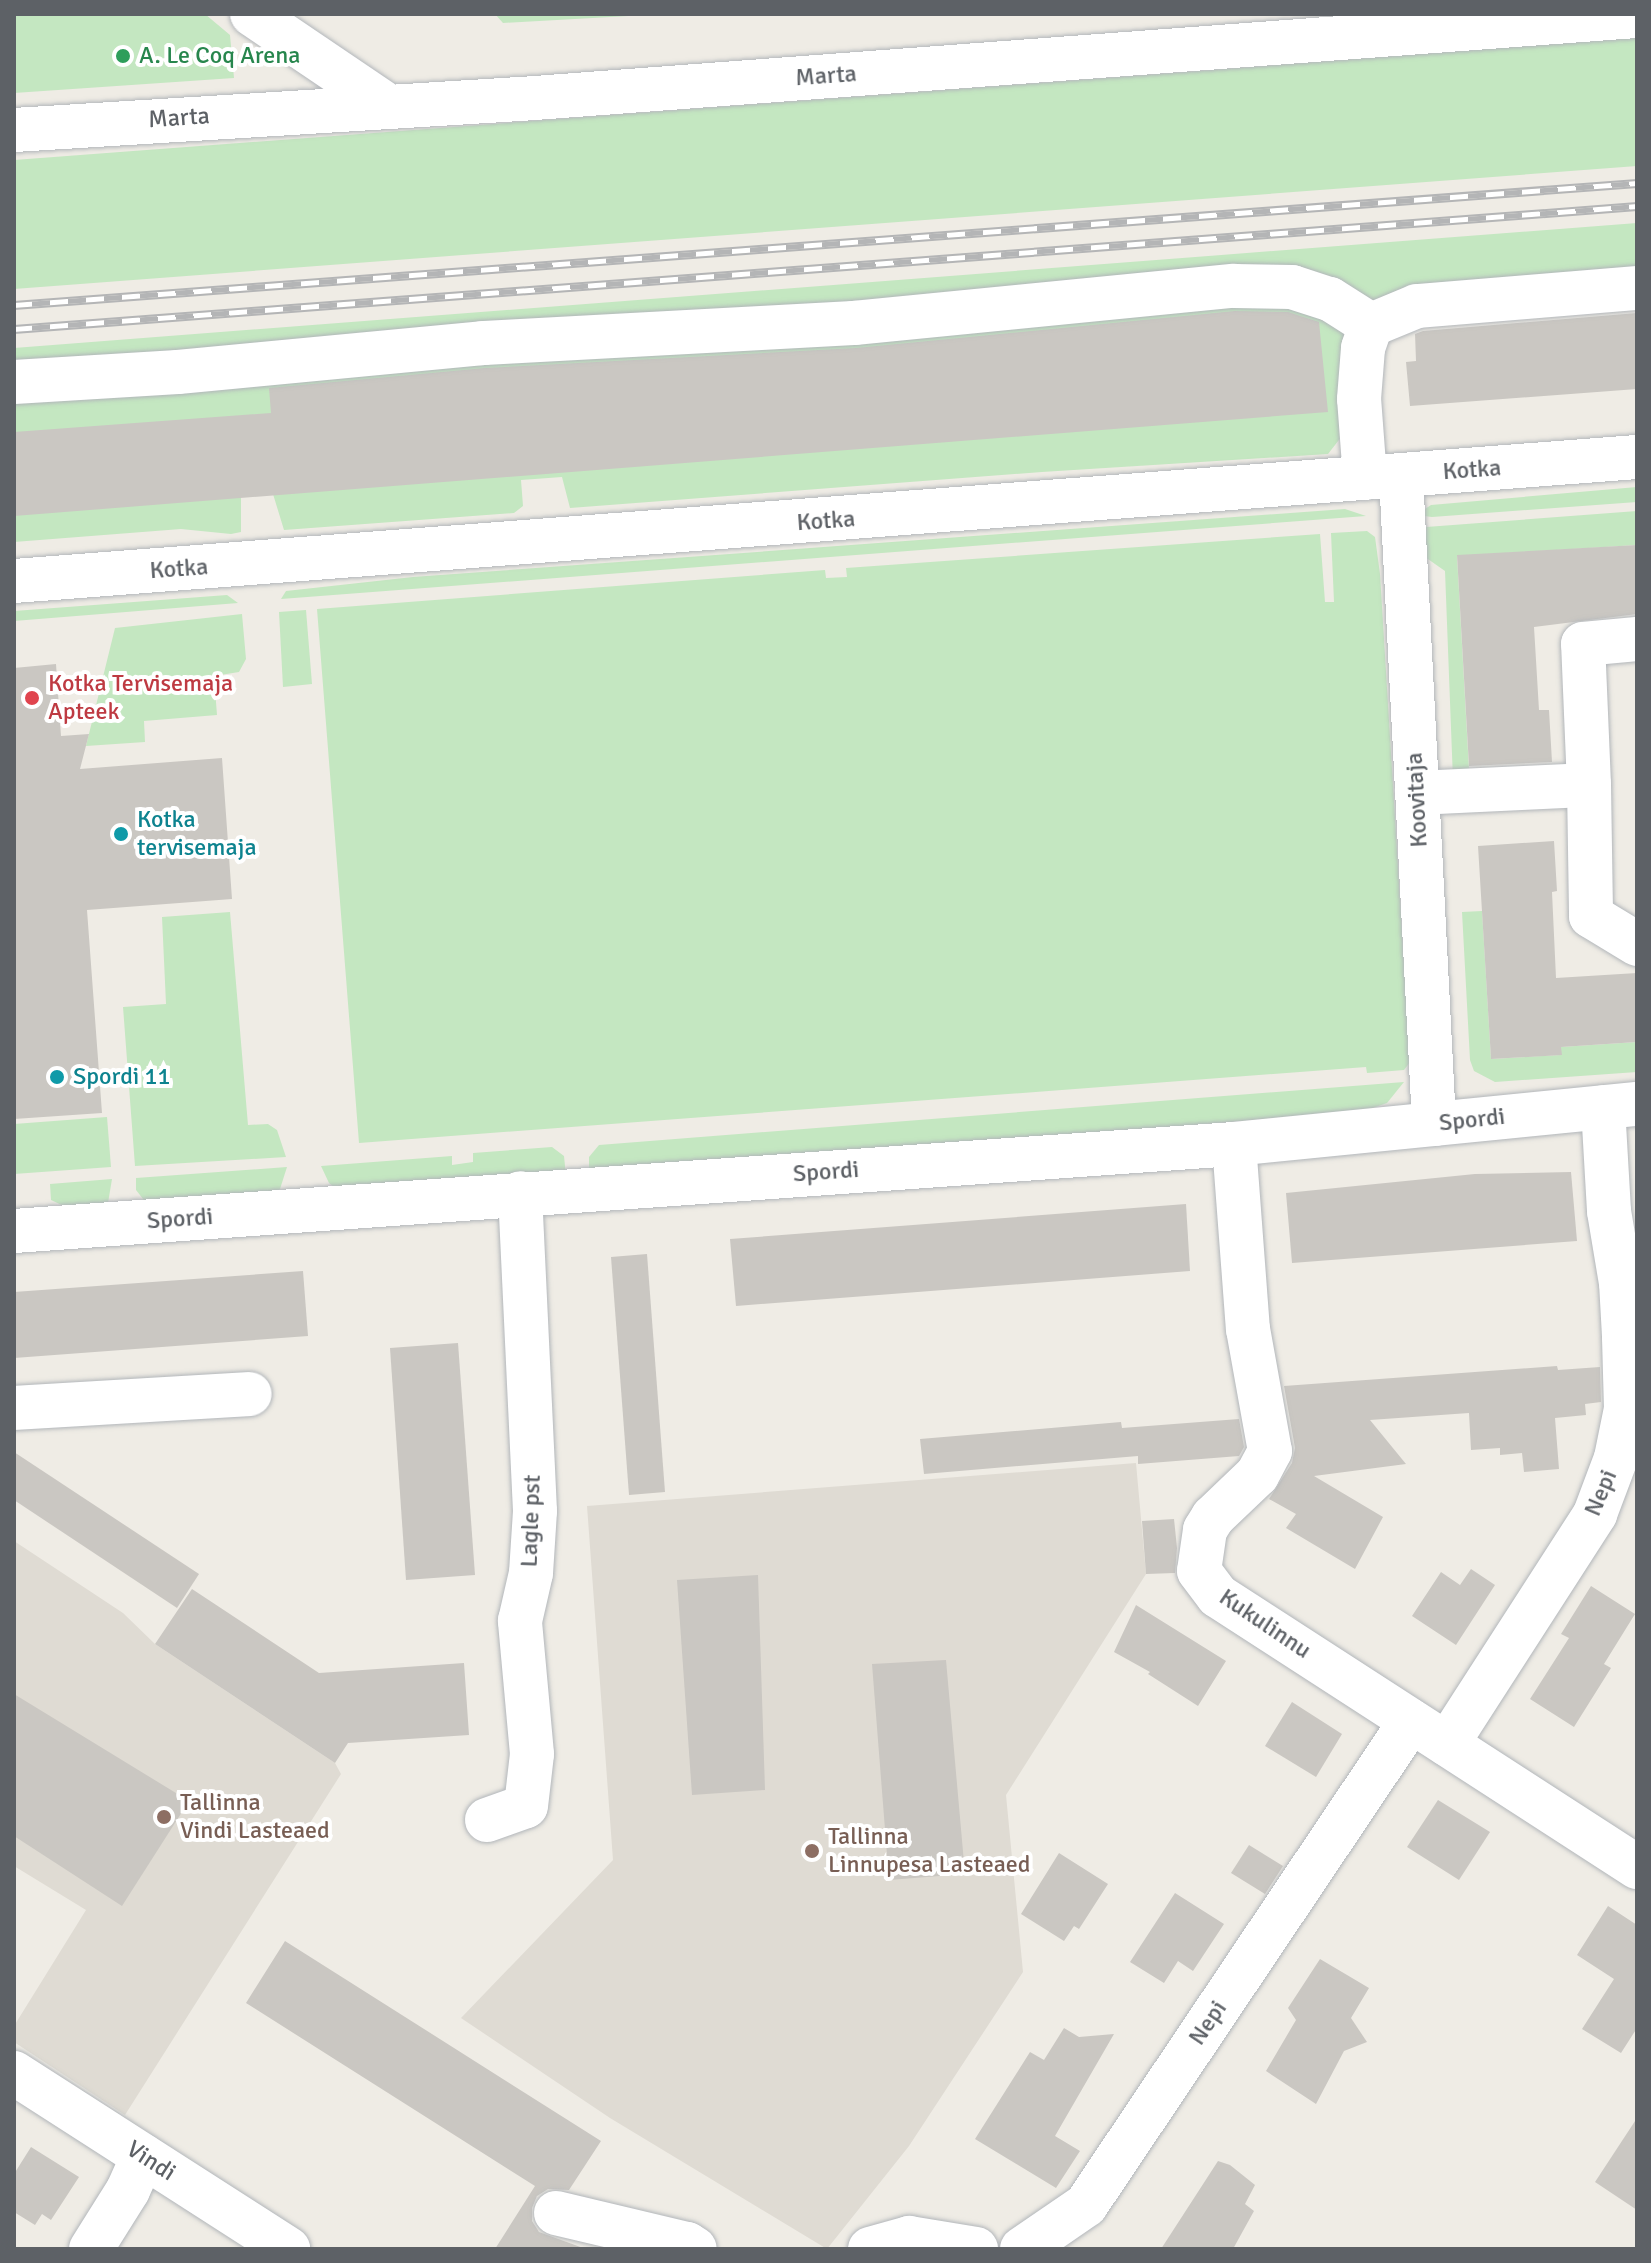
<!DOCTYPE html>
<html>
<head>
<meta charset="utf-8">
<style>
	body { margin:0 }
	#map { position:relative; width:1651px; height:2263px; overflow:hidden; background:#efece5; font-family:Signika,sans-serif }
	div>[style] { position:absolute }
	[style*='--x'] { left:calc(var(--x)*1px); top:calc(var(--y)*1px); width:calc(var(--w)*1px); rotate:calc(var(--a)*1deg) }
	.education>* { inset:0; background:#dfdbd3 }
	.green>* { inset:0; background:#c4e7c1 }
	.building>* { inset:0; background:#cac7c2 }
	.roads { filter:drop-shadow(0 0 2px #b2b6ba) drop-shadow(0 0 2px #b2b6ba) }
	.minor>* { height:44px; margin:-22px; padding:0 22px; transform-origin:22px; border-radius:22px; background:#fff }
	.rail>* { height:9px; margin-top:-4.5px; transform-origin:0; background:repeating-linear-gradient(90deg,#fff 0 18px,#b4b5b6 0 36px); box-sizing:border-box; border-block:2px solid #b4b5b6 }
	.dots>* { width:22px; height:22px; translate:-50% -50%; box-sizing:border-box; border:4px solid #fff; border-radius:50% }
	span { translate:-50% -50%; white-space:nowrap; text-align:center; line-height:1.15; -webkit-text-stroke:8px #fff; paint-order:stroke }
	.leisure-label { font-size:24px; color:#27864d }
	.left { translate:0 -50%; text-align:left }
	.street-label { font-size:24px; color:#5d6166 }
	.health-label { font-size:24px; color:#be3a42 }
	.culture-label { font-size:24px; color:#0d838f }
	.education-label { font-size:24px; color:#785e54 }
	.frame { position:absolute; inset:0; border:16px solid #5d6166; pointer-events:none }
</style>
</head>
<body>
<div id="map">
	<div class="education">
		<div style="clip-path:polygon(1136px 1463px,1146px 1574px,1006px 1795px,1023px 1972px,909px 2146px,827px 2249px,610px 2118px,461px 2018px,613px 1860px,587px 1506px)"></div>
		<div style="clip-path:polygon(14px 1541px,123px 1613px,155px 1644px,335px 1763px,341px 1774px,125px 2115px,14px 2042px,14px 2026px,86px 1910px,14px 1866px)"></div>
	</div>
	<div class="green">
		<div style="clip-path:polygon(14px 14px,205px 14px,230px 35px,234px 78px,14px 93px)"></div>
		<div style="clip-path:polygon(495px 14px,664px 14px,503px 23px)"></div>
		<div style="clip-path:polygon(1637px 38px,1637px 166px,14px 289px,14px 160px)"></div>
		<div style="clip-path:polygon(1637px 223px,1637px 277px,1364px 306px,1342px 436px,1328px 454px,1042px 472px,570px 508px,562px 477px,521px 480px,523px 506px,514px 513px,284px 530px,273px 494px,241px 497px,241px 532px,231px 534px,181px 529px,14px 542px,14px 348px)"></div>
		<div style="clip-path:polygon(1637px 487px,1637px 502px,1432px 517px,1416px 515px,1431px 505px)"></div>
		<div style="clip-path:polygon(1345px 509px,1366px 516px,281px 599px,286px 591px,413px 577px)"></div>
		<div style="clip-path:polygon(1637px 511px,1637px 545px,1457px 556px,1469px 769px,1453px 780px,1445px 571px,1415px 550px,1413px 528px)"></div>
		<div style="clip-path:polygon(1367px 531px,1375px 537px,1380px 574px,1410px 1062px,1404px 1070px,1367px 1073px,1366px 1067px,359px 1143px,317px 609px,825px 570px,826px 578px,847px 577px,846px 568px,1320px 534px,1325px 602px,1334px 602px,1331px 533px)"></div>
		<div style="clip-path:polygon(227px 595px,238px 603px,14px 621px,14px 611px)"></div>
		<div style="clip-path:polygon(306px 610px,312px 684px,283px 687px,279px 612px)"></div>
		<div style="clip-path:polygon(242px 614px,246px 659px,239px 672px,214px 676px,217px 715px,144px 721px,145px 742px,86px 746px,115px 628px)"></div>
		<div style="clip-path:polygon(1482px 911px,1491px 1059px,1561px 1055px,1561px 1047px,1637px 1042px,1637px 1072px,1495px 1082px,1474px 1071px,1470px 1060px,1462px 912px)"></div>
		<div style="clip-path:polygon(230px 912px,248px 1125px,268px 1124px,277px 1130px,286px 1157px,135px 1166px,123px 1007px,166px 1004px,162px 917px)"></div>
		<div style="clip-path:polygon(1404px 1082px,1387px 1103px,1364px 1111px,589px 1174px,589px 1157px,599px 1145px)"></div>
		<div style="clip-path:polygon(107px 1117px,111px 1167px,14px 1174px,14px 1124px)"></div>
		<div style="clip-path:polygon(552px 1147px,564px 1156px,566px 1176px,338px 1190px,329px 1183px,321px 1166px,452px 1156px,452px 1165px,473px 1162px,473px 1153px)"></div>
		<div style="clip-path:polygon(287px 1167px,280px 1189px,272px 1195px,147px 1204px,136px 1190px,136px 1178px)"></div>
		<div style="clip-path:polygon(112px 1179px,108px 1203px,66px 1207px,51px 1200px,50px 1184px)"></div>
	</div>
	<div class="building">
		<div style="clip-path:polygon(1235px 311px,1288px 312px,1319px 322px,1328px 412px,14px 516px,14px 432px,271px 413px,269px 388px,485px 368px,856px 348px)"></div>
		<div style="clip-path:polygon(1637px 313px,1637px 389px,1410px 406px,1406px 362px,1416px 361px,1415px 334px,1423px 331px)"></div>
		<div style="clip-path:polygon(1637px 545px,1637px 614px,1534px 627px,1539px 710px,1549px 710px,1552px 762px,1469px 766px,1457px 555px)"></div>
		<div style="clip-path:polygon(56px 664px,61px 736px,89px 734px,80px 769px,222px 758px,232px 899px,87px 910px,102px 1113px,14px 1119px,14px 668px)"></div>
		<div style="clip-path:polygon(1554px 841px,1557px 891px,1552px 892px,1556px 978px,1637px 973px,1637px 1042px,1561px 1047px,1562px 1055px,1491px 1059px,1478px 846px)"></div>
		<div style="clip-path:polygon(1571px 1172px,1577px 1241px,1292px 1263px,1286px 1193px,1475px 1174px)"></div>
		<div style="clip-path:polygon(1186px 1204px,1190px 1271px,736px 1306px,730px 1239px)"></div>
		<div style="clip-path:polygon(647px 1254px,665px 1492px,629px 1495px,611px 1257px)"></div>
		<div style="clip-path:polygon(303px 1271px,308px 1336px,14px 1358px,14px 1292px)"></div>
		<div style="clip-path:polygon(458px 1343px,475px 1575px,406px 1580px,390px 1348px)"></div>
		<div style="clip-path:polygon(1557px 1366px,1558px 1370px,1600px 1367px,1601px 1402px,1585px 1404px,1586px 1415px,1555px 1418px,1559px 1469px,1524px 1472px,1522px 1453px,1500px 1455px,1500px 1448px,1471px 1450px,1469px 1413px,1370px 1420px,1406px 1464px,1314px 1476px,1383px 1517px,1355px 1569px,1286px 1528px,1296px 1514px,1269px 1499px,1292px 1463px,1295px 1448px,1284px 1386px)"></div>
		<div style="clip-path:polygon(1239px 1419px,1244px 1447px,1239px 1456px,1138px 1464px,1138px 1456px,924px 1474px,920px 1439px,1121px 1422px,1122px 1428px)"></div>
		<div style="clip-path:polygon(14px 1452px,199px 1574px,177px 1608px,14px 1500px)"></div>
		<div style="clip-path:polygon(1174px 1519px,1177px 1548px,1175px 1573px,1146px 1574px,1142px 1521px)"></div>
		<div style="clip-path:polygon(1471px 1569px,1495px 1585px,1456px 1645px,1412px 1616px,1441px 1572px,1460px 1585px)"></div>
		<div style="clip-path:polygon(758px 1575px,765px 1790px,692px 1795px,677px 1580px)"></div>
		<div style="clip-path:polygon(1591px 1586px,1635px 1614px,1604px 1664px,1611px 1668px,1574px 1727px,1530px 1699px,1569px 1638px,1561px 1634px)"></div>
		<div style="clip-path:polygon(192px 1589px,319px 1673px,464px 1663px,469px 1735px,348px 1743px,335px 1763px,155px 1644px)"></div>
		<div style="clip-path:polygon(1136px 1605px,1226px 1661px,1198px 1706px,1148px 1674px,1150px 1672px,1114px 1652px)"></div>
		<div style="clip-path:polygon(946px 1660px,965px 1874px,889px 1880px,872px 1664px)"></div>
		<div style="clip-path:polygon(14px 1694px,189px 1801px,122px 1906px,14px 1836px)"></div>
		<div style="clip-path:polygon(1292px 1702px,1342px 1734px,1316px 1777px,1265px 1746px)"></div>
		<div style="clip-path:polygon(1438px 1800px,1490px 1832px,1459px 1880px,1407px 1847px)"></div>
		<div style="clip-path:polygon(1249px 1845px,1283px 1866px,1265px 1894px,1231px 1873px)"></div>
		<div style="clip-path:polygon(1059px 1853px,1108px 1884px,1079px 1929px,1074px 1926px,1064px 1941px,1021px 1914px)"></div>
		<div style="clip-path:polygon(1175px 1893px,1224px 1924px,1193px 1971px,1178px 1961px,1164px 1983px,1130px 1962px)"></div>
		<div style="clip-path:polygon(1608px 1906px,1637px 1925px,1637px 2028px,1621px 2053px,1582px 2029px,1614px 1979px,1577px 1955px)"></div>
		<div style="clip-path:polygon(285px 1941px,601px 2141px,569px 2190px,548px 2189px,537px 2196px,532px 2208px,532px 2221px,539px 2232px,586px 2249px,495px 2249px,535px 2186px,246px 2003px)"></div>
		<div style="clip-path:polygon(1320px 1959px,1369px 1988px,1351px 2018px,1367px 2042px,1344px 2051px,1316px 2104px,1266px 2071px,1296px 2020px,1288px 2008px)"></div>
		<div style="clip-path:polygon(1064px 2028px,1079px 2037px,1114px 2034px,1055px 2136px,1080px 2151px,1056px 2188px,975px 2139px,1030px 2052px,1044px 2060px)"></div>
		<div style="clip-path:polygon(1637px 2118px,1637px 2210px,1595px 2182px)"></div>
		<div style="clip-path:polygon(31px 2147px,79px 2177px,51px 2220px,42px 2214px,35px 2225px,14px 2212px,14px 2174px)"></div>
		<div style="clip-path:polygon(1218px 2161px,1230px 2165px,1255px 2185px,1245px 2204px,1254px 2211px,1233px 2249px,1161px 2249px)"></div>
	</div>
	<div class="roads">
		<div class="minor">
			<div style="--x:252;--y:14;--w:164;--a:34.1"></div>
			<div style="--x:14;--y:130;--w:522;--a:-3.51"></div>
			<div style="--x:535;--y:98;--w:1105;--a:-4.26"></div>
			<div style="--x:14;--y:382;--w:164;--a:-3.5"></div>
			<div style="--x:178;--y:372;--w:306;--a:-5.4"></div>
			<div style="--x:483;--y:343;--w:372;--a:-3.1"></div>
			<div style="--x:854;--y:323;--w:382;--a:-5.6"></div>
			<div style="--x:1234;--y:286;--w:58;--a:1"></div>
			<div style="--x:1292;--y:287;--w:40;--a:18"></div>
			<div style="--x:1330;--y:299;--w:49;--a:32.4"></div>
			<div style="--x:1401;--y:476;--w:649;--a:87.08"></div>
			<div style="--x:1365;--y:478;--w:79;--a:-94.3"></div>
			<div style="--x:1359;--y:399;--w:51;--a:-85.5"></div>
			<div style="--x:1363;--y:348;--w:24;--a:-71"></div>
			<div style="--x:1371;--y:325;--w:50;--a:-22.4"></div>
			<div style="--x:1417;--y:306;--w:221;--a:-4.7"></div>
			<div style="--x:14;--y:581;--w:1628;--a:-4.37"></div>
			<div style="--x:1589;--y:785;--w:131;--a:89.1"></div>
			<div style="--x:1591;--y:916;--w:54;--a:31.3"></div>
			<div style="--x:1417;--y:793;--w:172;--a:-2.7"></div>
			<div style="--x:1589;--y:785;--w:141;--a:-92.4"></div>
			<div style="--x:1583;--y:644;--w:54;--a:-5.3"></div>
			<div style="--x:1234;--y:1144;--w:186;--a:85.7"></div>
			<div style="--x:1248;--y:1329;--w:124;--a:79.8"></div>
			<div style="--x:1270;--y:1451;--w:27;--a:118"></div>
			<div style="--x:1257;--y:1475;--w:61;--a:136.3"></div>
			<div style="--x:1213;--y:1517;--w:15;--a:122"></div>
			<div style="--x:1205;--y:1530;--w:41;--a:98.3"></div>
			<div style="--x:1199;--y:1571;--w:31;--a:53"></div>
			<div style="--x:1218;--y:1596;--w:499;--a:32.9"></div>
			<div style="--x:14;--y:1231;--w:1223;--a:-4.08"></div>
			<div style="--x:1234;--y:1144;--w:405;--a:-5.7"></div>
			<div style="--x:14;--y:1408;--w:236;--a:-3.4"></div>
			<div style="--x:1447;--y:1744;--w:274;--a:-57.2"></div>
			<div style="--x:1595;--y:1514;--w:60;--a:-69.4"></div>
			<div style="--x:1616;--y:1458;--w:50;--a:-78.5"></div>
			<div style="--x:1626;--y:1409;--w:73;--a:-91.6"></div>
			<div style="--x:1624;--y:1336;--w:53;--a:-93.2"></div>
			<div style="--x:1621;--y:1283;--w:73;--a:-99.5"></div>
			<div style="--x:1609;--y:1211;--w:104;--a:-93.3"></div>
			<div style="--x:487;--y:1820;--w:41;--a:-19.7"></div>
			<div style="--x:526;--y:1806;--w:52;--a:-83.4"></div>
			<div style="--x:532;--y:1754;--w:134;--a:-95.2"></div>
			<div style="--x:520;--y:1621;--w:49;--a:-77.1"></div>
			<div style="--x:531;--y:1573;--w:62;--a:-86.3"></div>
			<div style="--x:535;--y:1511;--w:318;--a:-92.7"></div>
			<div style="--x:14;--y:2073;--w:326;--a:32.7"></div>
			<div style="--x:556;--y:2213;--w:135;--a:13.3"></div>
			<div style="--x:687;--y:2244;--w:9;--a:32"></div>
			<div style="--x:91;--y:2249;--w:70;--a:-57.9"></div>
			<div style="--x:128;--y:2190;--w:37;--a:-66"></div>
			<div style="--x:870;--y:2249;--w:41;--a:-15.8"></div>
			<div style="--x:909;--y:2238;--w:68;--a:9.3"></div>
			<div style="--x:1022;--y:2249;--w:78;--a:-34.5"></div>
			<div style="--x:1086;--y:2205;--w:583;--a:-56.12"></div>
		</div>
	</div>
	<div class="rail">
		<div style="--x:14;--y:305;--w:1628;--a:-4.3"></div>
		<div style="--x:14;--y:329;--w:1628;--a:-4.33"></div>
	</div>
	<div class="dots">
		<div style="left:123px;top:56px;background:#2e9e5b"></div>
		<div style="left:32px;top:698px;background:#e0444e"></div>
		<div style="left:121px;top:834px;background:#0f9aa8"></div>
		<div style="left:57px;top:1077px;background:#0f9aa8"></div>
		<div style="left:164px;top:1817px;background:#8d6e63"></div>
		<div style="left:812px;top:1851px;background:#8d6e63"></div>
	</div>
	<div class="leisure-label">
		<span class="left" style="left:139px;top:56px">A. Le Coq Arena</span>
	</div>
	<div class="street-label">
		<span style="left:826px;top:76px;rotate:-4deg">Marta</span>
		<span style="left:179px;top:118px;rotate:-4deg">Marta</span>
		<span style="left:1472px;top:470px;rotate:-4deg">Kotka</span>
		<span style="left:826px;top:521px;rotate:-4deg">Kotka</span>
		<span style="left:179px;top:569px;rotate:-4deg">Kotka</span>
		<span style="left:1417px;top:800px;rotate:-93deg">Koovitaja</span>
		<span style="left:1472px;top:1120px;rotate:-6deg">Spordi</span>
		<span style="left:826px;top:1172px;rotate:-4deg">Spordi</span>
		<span style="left:180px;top:1219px;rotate:-4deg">Spordi</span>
		<span style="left:1601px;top:1493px;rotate:-67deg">Nepi</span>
		<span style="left:531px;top:1521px;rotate:-88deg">Lagle pst</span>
		<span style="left:1265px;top:1624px;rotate:34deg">Kukulinnu</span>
		<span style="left:1208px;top:2023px;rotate:-56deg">Nepi</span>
		<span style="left:151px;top:2161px;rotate:33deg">Vindi</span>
	</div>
	<div class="health-label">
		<span class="left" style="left:48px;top:698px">Kotka Tervisemaja<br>Apteek</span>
	</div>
	<div class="culture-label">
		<span class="left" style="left:137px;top:834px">Kotka<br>tervisemaja</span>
		<span class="left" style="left:73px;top:1077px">Spordi 11</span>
	</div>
	<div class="education-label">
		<span class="left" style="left:180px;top:1817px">Tallinna<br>Vindi Lasteaed</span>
		<span class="left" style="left:828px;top:1851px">Tallinna<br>Linnupesa Lasteaed</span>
	</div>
	<div class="frame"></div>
</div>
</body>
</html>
